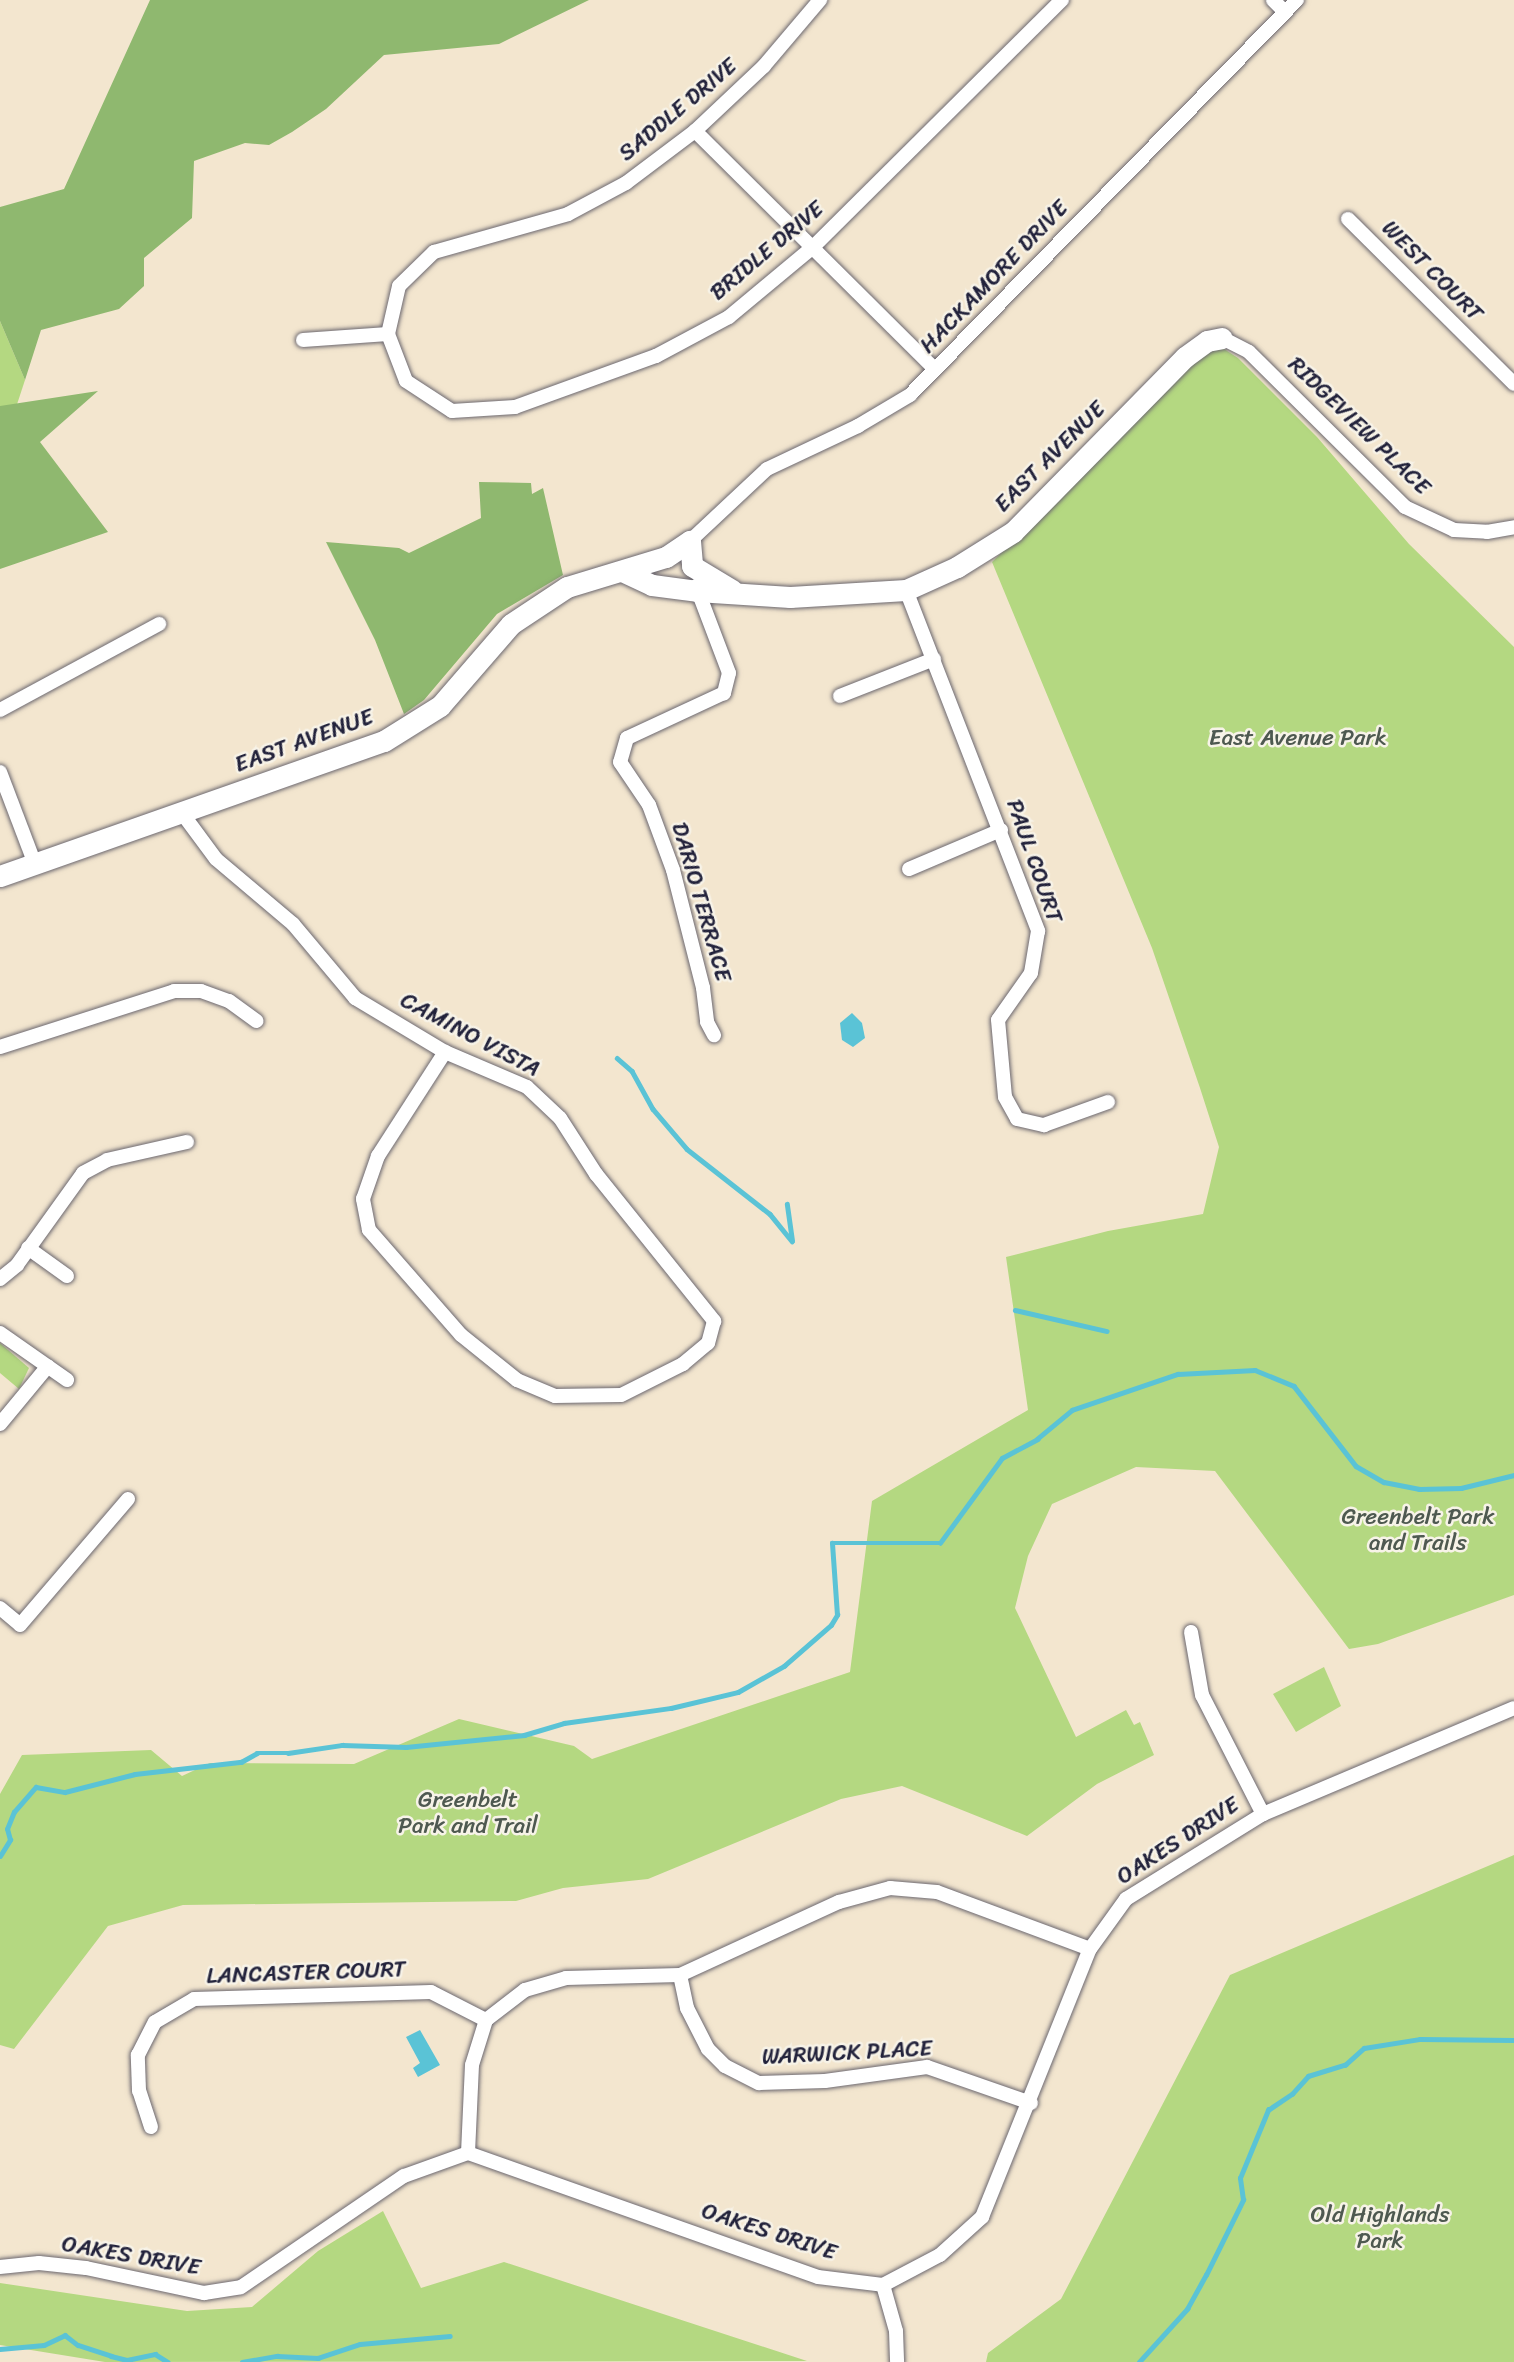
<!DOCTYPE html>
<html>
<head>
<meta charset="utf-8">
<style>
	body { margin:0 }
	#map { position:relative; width:1514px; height:2362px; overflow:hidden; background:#f3e6cf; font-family:Sriracha,sans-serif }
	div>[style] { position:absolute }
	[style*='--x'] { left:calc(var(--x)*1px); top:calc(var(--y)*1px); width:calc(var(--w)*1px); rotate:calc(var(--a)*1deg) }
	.green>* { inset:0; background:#b4d881 }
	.forest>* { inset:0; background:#8fb86f }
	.water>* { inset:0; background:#5ac3d6 }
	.stream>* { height:4.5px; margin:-2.25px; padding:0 2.25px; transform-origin:2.25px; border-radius:2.25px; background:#5ac3d6 }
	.roads { filter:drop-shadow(0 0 2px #6b676f) drop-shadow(0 0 2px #6b676f) }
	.street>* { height:14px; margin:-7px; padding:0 7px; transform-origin:7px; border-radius:7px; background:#fff }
	.secondary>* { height:21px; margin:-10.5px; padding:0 10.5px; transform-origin:10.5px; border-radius:10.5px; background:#fff }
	span { translate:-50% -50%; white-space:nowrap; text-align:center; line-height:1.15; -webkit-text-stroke:5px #f7f3e8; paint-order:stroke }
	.street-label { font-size:23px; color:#22223b }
	.park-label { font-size:23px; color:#4e5950 }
</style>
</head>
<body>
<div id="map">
	<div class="green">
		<div style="clip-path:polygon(0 321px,25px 380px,0 456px)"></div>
		<div style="clip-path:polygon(1213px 349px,1224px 349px,1238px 358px,1317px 437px,1409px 544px,1514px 647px,1514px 1595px,1378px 1644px,1349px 1649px,1215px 1471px,1136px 1467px,1052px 1504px,1028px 1556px,1015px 1608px,1076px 1737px,1126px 1710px,1134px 1725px,1140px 1722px,1154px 1755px,1097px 1784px,1027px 1836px,902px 1786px,841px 1799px,648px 1879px,563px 1888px,516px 1901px,183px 1905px,108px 1926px,14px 2049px,0 2045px,0 1794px,22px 1755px,151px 1750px,182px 1776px,210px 1763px,354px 1764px,459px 1719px,574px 1746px,592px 1759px,850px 1672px,872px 1501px,1028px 1410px,1006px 1257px,1108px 1231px,1203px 1214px,1219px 1147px,1200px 1088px,1152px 948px,992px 562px,1202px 355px)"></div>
		<div style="clip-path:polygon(0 1343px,29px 1368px,19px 1389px,0 1373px)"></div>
		<div style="clip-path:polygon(1324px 1667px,1341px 1706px,1296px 1732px,1273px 1694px)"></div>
		<div style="clip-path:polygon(1514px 1855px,1514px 2362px,986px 2362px,988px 2353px,1061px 2299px,1230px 1975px)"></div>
		<div style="clip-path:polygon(383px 2211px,421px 2288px,504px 2262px,807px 2361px,105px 2362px,0 2345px,0 2283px,187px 2311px,252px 2307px,318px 2251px)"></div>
	</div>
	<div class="forest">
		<div style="clip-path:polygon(150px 0,589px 0,499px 44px,384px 55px,326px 109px,292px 132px,269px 145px,245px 143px,194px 161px,192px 218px,144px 258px,144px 286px,119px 309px,41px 330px,25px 380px,0 321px,0 207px,64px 189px)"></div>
		<div style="clip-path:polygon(98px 391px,40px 442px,108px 532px,0 569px,0 406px)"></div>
		<div style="clip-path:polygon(479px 482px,531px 483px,532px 494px,543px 488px,563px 575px,497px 614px,424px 700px,404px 714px,375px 640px,326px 542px,399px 548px,409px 553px,481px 518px)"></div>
	</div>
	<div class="water">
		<div style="clip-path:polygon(852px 1013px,862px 1023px,865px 1038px,853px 1047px,842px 1040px,840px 1023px)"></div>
		<div style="clip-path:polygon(420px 2030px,440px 2065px,418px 2077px,413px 2068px,420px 2063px,406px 2037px)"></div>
	</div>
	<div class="stream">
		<div style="--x:617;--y:1058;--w:20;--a:41"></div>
		<div style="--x:632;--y:1071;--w:43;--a:61.1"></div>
		<div style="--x:653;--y:1109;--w:52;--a:49.6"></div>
		<div style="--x:687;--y:1149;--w:105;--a:38.1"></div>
		<div style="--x:770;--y:1214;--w:35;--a:51"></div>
		<div style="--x:792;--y:1241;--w:37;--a:-98"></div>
		<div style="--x:1015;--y:1310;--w:94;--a:12.9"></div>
		<div style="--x:0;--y:1856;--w:19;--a:-58"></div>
		<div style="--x:10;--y:1840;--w:11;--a:-105"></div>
		<div style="--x:7;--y:1829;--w:18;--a:-68"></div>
		<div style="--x:14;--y:1812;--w:33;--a:-49"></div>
		<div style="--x:36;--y:1787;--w:29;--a:10"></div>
		<div style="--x:65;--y:1792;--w:72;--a:-14.4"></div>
		<div style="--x:135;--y:1774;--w:107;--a:-6.5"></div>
		<div style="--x:241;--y:1762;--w:18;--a:-29"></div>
		<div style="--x:257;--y:1753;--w:31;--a:0"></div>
		<div style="--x:288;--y:1753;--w:55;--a:-8.4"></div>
		<div style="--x:342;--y:1745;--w:64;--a:1.8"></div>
		<div style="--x:406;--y:1747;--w:119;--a:-5.8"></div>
		<div style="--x:524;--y:1735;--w:42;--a:-16.7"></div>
		<div style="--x:564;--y:1723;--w:108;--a:-8"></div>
		<div style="--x:671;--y:1708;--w:69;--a:-13.4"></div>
		<div style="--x:738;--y:1692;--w:53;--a:-29.5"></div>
		<div style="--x:784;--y:1666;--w:62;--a:-41.1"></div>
		<div style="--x:831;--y:1625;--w:12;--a:-59"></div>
		<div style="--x:837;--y:1615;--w:72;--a:-94"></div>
		<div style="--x:832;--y:1543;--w:108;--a:0"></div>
		<div style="--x:940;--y:1543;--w:105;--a:-53.9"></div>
		<div style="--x:1002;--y:1458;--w:40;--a:-28"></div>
		<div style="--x:1037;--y:1439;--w:45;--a:-39.6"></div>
		<div style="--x:1072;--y:1410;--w:112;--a:-18.8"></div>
		<div style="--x:1178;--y:1374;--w:77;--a:-3"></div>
		<div style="--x:1255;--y:1370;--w:42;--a:22.3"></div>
		<div style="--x:1294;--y:1386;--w:101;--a:52.2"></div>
		<div style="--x:1356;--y:1466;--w:32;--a:30"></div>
		<div style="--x:1384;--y:1482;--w:36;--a:11"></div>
		<div style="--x:1419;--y:1489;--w:42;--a:-1.4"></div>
		<div style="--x:1461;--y:1488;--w:55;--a:-13.8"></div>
		<div style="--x:0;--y:2349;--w:44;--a:-5.2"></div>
		<div style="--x:44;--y:2345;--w:23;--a:-25"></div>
		<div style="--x:65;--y:2335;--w:16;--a:38"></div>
		<div style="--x:78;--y:2345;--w:35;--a:18"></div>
		<div style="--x:111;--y:2356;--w:16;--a:14"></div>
		<div style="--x:127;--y:2360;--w:29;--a:-12"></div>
		<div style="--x:155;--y:2354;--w:15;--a:32"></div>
		<div style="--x:242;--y:2362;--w:36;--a:-10"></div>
		<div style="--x:277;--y:2356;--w:41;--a:2.8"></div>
		<div style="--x:318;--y:2358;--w:44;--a:-18.4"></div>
		<div style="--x:360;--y:2344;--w:90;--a:-5.1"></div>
		<div style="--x:1139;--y:2362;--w:72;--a:-47.8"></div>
		<div style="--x:1187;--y:2309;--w:39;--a:-61"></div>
		<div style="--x:1206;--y:2275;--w:84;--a:-63.7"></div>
		<div style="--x:1243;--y:2200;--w:22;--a:-98"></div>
		<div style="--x:1240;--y:2178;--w:74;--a:-67.6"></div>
		<div style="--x:1268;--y:2110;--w:29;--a:-34"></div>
		<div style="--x:1292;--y:2094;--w:24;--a:-48"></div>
		<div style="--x:1308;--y:2076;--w:39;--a:-17"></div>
		<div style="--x:1345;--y:2065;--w:25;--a:-42"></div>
		<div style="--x:1364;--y:2048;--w:57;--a:-9.1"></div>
		<div style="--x:1420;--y:2039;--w:94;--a:0.6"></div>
	</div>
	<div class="roads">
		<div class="street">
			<div style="--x:1273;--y:0;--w:17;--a:45"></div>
			<div style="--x:695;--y:131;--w:338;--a:44.8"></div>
			<div style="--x:1348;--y:219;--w:234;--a:44.8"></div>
			<div style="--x:388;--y:334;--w:50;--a:69"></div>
			<div style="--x:406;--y:381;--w:55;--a:33.1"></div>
			<div style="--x:452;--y:411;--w:63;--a:-3.6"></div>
			<div style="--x:515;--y:407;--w:150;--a:-19.9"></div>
			<div style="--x:656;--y:356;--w:83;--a:-28.1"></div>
			<div style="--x:729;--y:317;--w:109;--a:-39.8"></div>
			<div style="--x:813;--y:247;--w:351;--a:-44.8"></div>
			<div style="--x:388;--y:334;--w:49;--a:-77.1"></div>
			<div style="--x:399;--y:286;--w:49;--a:-44.2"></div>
			<div style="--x:434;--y:252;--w:139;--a:-15.8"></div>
			<div style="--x:568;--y:214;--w:66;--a:-28.1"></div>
			<div style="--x:626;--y:183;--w:86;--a:-37"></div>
			<div style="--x:695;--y:131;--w:95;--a:-43.3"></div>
			<div style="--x:764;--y:66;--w:87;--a:-49.7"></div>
			<div style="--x:1222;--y:338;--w:30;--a:27"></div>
			<div style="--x:1249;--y:352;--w:220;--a:44.8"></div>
			<div style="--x:1405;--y:507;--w:54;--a:25.1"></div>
			<div style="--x:1454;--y:530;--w:33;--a:3"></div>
			<div style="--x:1487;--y:532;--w:27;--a:-10"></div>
			<div style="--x:303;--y:340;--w:85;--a:-4"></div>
			<div style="--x:690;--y:541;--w:105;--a:-43.1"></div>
			<div style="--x:767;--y:469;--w:101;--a:-25.3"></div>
			<div style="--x:858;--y:426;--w:61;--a:-30.8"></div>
			<div style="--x:910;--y:395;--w:553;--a:-45.59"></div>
			<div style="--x:696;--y:586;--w:93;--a:69.2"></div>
			<div style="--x:729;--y:673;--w:21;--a:104"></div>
			<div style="--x:724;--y:693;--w:107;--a:155.1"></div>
			<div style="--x:627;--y:738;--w:25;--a:106"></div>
			<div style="--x:620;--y:762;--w:52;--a:56"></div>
			<div style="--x:649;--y:805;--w:69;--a:69.7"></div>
			<div style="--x:673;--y:870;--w:122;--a:75.7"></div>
			<div style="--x:703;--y:988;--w:34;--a:83"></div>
			<div style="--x:707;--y:1022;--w:15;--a:62"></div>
			<div style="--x:906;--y:590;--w:366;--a:68.8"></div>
			<div style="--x:1038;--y:931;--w:43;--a:99.5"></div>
			<div style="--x:1031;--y:973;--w:57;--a:125.1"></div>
			<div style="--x:998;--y:1020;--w:77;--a:84.8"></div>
			<div style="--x:1005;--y:1097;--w:25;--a:61"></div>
			<div style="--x:1017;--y:1119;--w:28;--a:13"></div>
			<div style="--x:1044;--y:1125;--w:68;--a:-19.8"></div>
			<div style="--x:840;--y:696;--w:101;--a:-21.5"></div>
			<div style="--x:0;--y:710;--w:181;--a:-28.4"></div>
			<div style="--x:0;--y:772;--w:98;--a:69.2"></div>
			<div style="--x:182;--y:813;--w:57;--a:53.5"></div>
			<div style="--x:216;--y:859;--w:101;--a:40.2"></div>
			<div style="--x:293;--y:924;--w:97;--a:50"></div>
			<div style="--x:355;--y:998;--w:105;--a:31"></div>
			<div style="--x:445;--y:1052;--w:89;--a:23.1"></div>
			<div style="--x:527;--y:1087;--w:45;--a:43.2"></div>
			<div style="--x:560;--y:1118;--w:67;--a:57.3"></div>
			<div style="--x:596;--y:1174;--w:189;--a:51.2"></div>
			<div style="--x:714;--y:1321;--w:23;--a:105"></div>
			<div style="--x:708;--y:1343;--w:33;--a:140"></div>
			<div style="--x:683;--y:1364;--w:69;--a:153.4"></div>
			<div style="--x:621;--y:1395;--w:66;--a:179.1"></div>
			<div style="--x:555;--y:1396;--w:41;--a:-157.2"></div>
			<div style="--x:517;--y:1380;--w:72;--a:-141.2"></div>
			<div style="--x:461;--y:1335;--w:140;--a:-131.2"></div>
			<div style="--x:369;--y:1230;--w:32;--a:-101"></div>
			<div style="--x:363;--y:1199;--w:46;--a:-70.8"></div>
			<div style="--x:378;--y:1156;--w:124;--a:-57.2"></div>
			<div style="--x:909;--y:869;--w:100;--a:-23"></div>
			<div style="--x:0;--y:1047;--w:183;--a:-17.8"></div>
			<div style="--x:174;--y:991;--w:27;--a:0"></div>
			<div style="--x:201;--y:991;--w:30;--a:20"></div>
			<div style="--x:229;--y:1001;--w:34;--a:36"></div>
			<div style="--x:28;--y:1248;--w:48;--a:35.7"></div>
			<div style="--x:0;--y:1279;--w:22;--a:-39"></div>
			<div style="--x:17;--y:1265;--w:113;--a:-54.3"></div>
			<div style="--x:83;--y:1173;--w:27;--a:-28"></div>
			<div style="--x:107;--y:1160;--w:82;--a:-12.7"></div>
			<div style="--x:0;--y:1333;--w:82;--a:35"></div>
			<div style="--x:0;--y:1424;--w:75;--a:-50.4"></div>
			<div style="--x:0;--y:1608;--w:26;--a:40"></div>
			<div style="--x:20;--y:1625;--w:166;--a:-49.4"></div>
			<div style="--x:1191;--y:1632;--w:64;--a:80.1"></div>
			<div style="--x:1202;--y:1695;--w:134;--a:62.9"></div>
			<div style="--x:680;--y:1975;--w:34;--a:78"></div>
			<div style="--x:687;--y:2008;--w:46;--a:62.9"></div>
			<div style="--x:708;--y:2049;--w:24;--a:45"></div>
			<div style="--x:725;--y:2066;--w:38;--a:27"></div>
			<div style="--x:759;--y:2083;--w:66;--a:-1.7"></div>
			<div style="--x:825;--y:2081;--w:103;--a:-7.8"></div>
			<div style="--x:927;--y:2067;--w:110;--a:19.1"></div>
			<div style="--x:151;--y:2127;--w:38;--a:-108"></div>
			<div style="--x:139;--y:2091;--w:36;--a:-92"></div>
			<div style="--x:138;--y:2055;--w:37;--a:-63"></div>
			<div style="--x:155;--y:2022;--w:45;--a:-30.5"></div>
			<div style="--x:194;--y:1999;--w:237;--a:-1.7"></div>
			<div style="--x:431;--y:1992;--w:62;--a:27"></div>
			<div style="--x:468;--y:2153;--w:88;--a:-87.4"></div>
			<div style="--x:472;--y:2065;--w:47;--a:-72.7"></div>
			<div style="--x:486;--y:2020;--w:49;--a:-37.6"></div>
			<div style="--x:525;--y:1990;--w:43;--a:-16.3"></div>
			<div style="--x:566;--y:1978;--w:114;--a:-1.5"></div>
			<div style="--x:680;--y:1975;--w:175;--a:-24.7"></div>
			<div style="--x:839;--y:1902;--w:53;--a:-15.4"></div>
			<div style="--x:890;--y:1888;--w:47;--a:4.9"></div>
			<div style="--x:937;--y:1892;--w:163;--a:20.4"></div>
			<div style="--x:0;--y:2267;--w:39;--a:-6"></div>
			<div style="--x:39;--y:2263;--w:47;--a:6.1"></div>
			<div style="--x:86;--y:2268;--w:121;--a:12"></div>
			<div style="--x:204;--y:2293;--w:37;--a:-9"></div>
			<div style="--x:241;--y:2287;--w:197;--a:-34.3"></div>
			<div style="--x:404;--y:2176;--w:68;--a:-19.8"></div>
			<div style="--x:468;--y:2153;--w:371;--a:19.5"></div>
			<div style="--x:818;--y:2277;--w:65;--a:7"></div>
			<div style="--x:883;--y:2285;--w:64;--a:-27.8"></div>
			<div style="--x:940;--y:2255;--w:57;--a:-42.1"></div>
			<div style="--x:982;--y:2217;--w:289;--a:-68.1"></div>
			<div style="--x:1090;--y:1949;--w:62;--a:-54.2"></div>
			<div style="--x:1126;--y:1899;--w:161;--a:-31.8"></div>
			<div style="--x:1263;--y:1814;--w:272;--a:-22.9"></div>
			<div style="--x:883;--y:2285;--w:48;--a:74.2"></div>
			<div style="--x:896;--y:2331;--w:31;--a:88"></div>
		</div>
		<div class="secondary">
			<div style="--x:622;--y:571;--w:33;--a:25"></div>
			<div style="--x:652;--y:585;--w:45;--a:7.6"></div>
			<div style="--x:697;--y:591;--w:93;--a:3.7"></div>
			<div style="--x:790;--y:597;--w:116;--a:-3.5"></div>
			<div style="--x:906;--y:590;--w:56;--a:-24.3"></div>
			<div style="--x:957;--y:567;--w:66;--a:-32"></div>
			<div style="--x:1013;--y:532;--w:245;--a:-45.5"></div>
			<div style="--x:1185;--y:357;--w:27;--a:-36"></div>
			<div style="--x:1207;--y:341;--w:15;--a:-11"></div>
			<div style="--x:0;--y:876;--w:407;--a:-19.4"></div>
			<div style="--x:384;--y:741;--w:66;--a:-32"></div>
			<div style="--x:440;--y:706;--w:108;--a:-49.1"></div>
			<div style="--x:511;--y:624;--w:67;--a:-33.5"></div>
			<div style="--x:567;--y:587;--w:103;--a:-16.9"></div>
			<div style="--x:666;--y:557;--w:29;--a:-34"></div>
			<div style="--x:690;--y:541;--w:25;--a:85"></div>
			<div style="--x:692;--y:566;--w:47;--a:31"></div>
		</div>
	</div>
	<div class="street-label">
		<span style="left:678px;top:110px;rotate:-40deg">SADDLE DRIVE</span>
		<span style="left:767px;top:251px;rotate:-40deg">BRIDLE DRIVE</span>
		<span style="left:1432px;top:271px;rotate:45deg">WEST COURT</span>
		<span style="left:994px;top:277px;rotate:-46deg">HACKAMORE DRIVE</span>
		<span style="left:1359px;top:426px;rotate:44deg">RIDGEVIEW PLACE</span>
		<span style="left:1050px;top:457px;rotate:-45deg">EAST AVENUE</span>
		<span style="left:304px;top:741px;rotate:-20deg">EAST AVENUE</span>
		<span style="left:1034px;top:861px;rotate:71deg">PAUL COURT</span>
		<span style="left:701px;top:902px;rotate:74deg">DARIO TERRACE</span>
		<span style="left:470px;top:1035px;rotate:28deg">CAMINO VISTA</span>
		<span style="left:1178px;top:1841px;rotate:-33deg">OAKES DRIVE</span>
		<span style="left:306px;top:1973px;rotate:-2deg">LANCASTER COURT</span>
		<span style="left:847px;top:2053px;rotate:-3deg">WARWICK PLACE</span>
		<span style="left:769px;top:2232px;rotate:18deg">OAKES DRIVE</span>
		<span style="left:131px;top:2256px;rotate:10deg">OAKES DRIVE</span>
	</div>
	<div class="park-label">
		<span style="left:1298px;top:738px">East Avenue Park</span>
		<span style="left:1418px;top:1530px">Greenbelt Park<br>and Trails</span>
		<span style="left:468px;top:1813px">Greenbelt<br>Park and Trail</span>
		<span style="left:1380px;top:2228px">Old Highlands<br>Park</span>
	</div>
</div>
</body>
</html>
